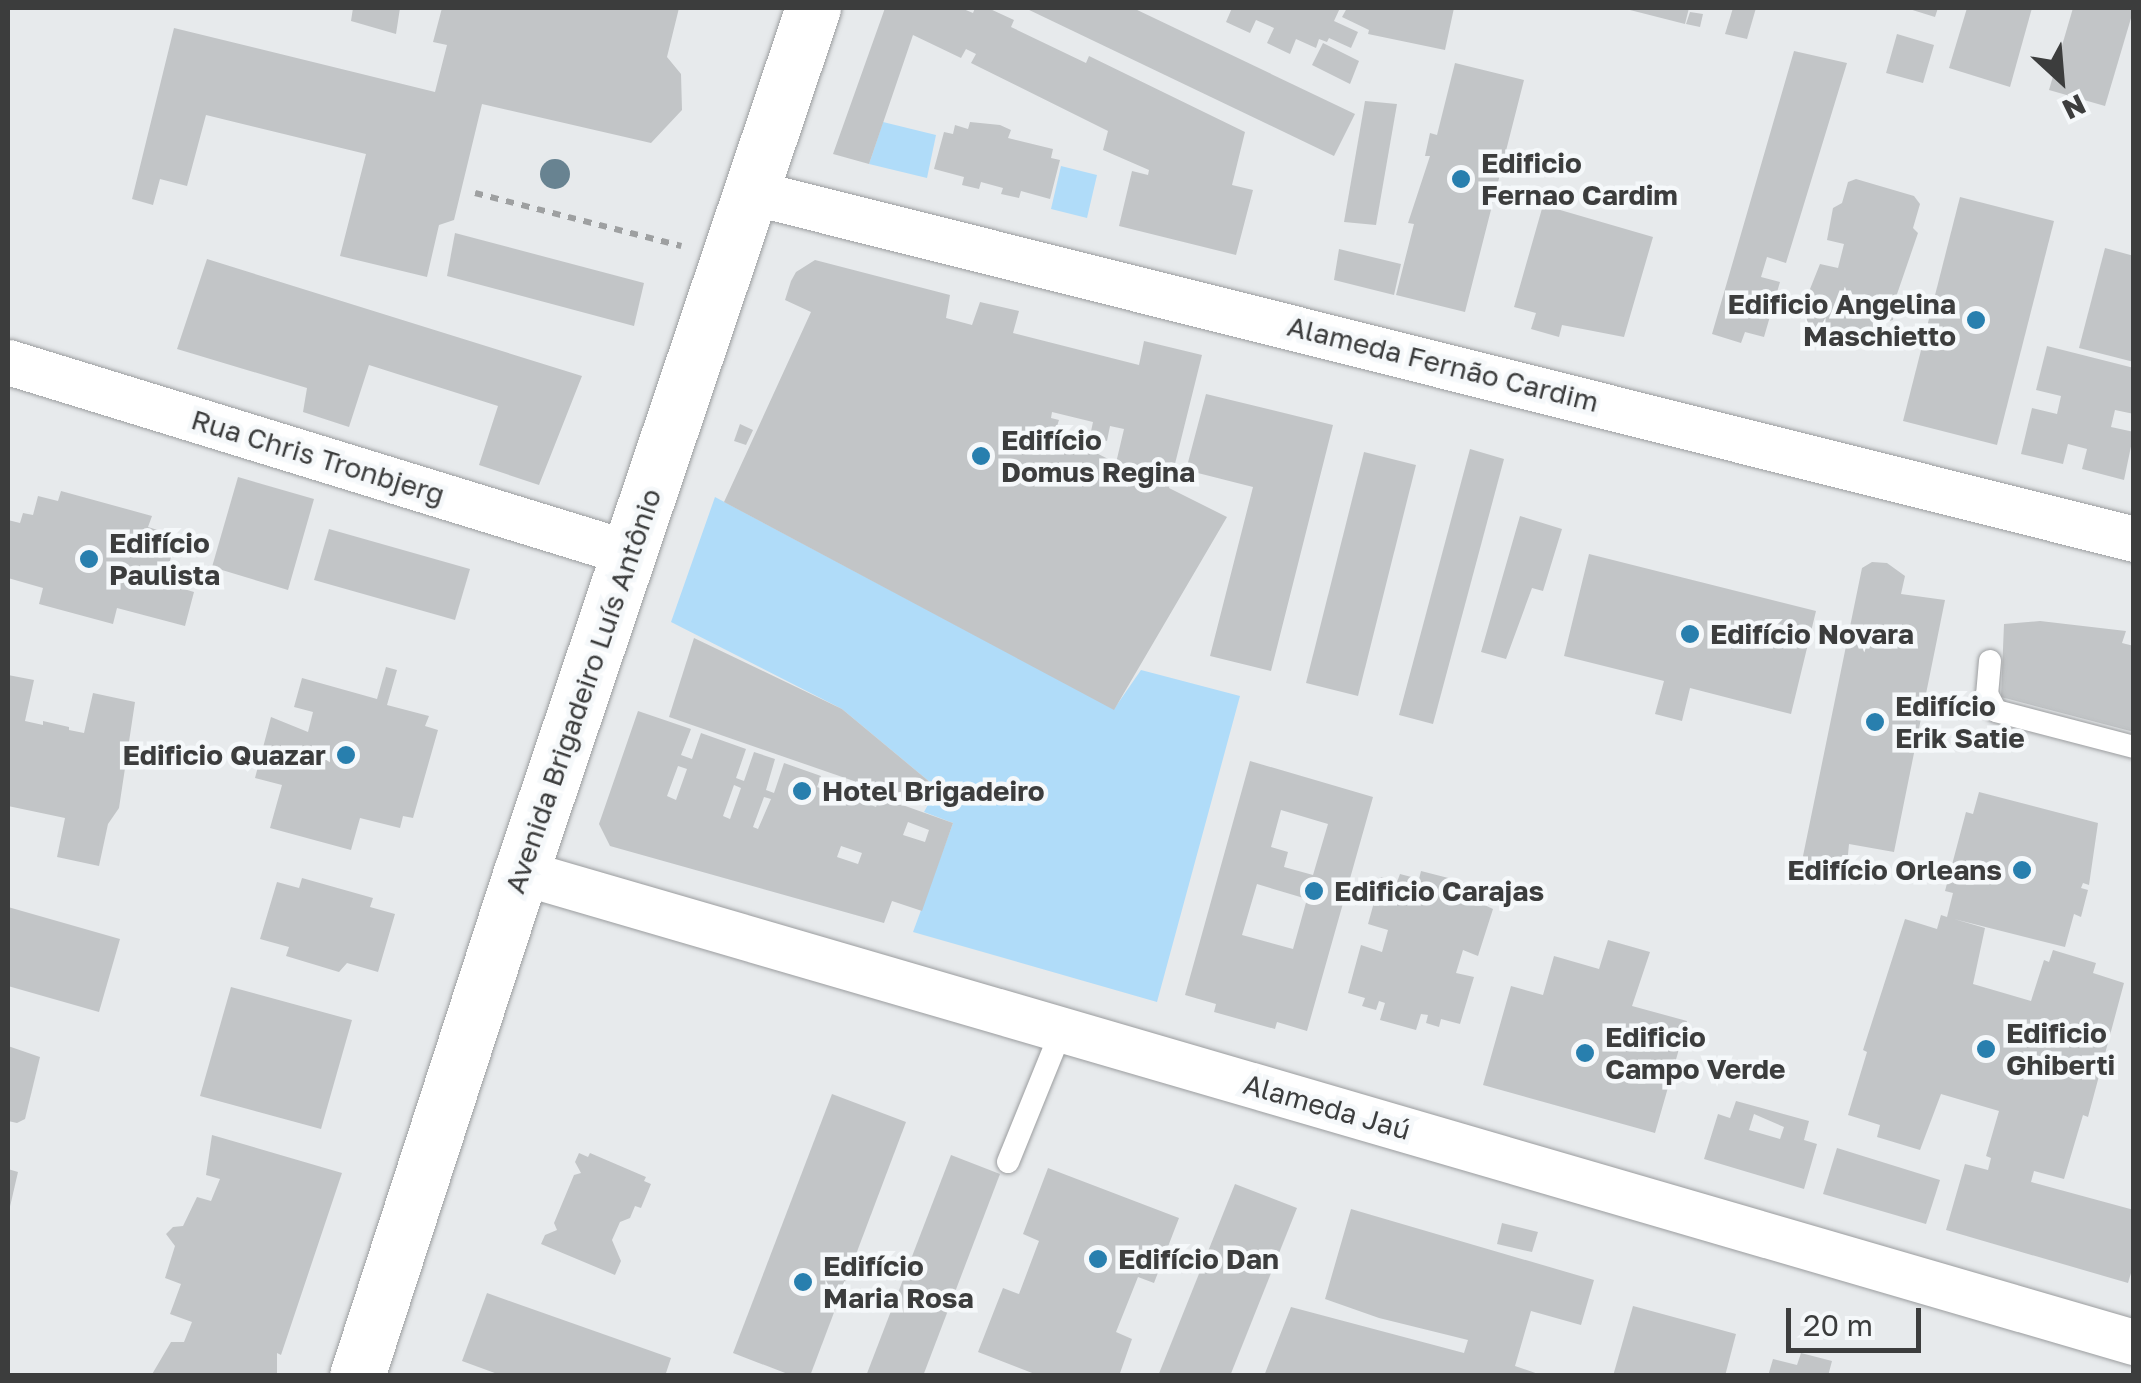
<!DOCTYPE html>
<html>
<head>
<meta charset="utf-8">
<style>
	body { margin:0 }
	#map { position:relative; width:2141px; height:1383px; overflow:hidden; background:#e7eaec; font-family:"Golos Text",sans-serif }
	div>[style] { position:absolute }
	[style*='--x'] { left:calc(var(--x)*1px); top:calc(var(--y)*1px); width:calc(var(--w)*1px); rotate:calc(var(--a)*1deg) }
	.green>* { inset:0; background:#b0dcf9 }
	.building>* { inset:0; background:#c2c5c7 }
	.path>* { height:6px; margin-top:-3px; transform-origin:0; background:repeating-linear-gradient(90deg,#9ea0a1 0 8px,transparent 0 16px) }
	.roads { filter:drop-shadow(0 0 2px #9b9d9f) drop-shadow(0 0 2px #9b9d9f) }
	.service>* { height:22px; margin:-11px; padding:0 11px; transform-origin:11px; border-radius:11px; background:#fff }
	.minor>* { height:45px; margin:-22.5px; padding:0 22.5px; transform-origin:22.5px; border-radius:22.5px; background:#fff }
	.secondary>* { height:55px; margin:-27.5px; padding:0 27.5px; transform-origin:27.5px; border-radius:27.5px; background:#fff }
	.trees>* { width:30px; height:30px; margin:-15px; border-radius:50%; background:#688391 }
	.dots>* { width:28px; height:28px; translate:-50% -50%; box-sizing:border-box; border:5px solid #f5f8fa; border-radius:50% }
	span { translate:-50% -50%; white-space:nowrap; text-align:center; line-height:1.15; -webkit-text-stroke:9px #f5f8fa; paint-order:stroke }
	.poi-label { font-size:28px; color:#3c3d3d; font-weight:700 }
	.left { translate:0 -50%; text-align:left }
	.right { translate:-100% -50%; text-align:right }
	.street-label { font-size:28px; color:#3c3d3d }
	.frame { position:absolute; inset:0; border:10px solid #3c3d3d; pointer-events:none }
	.north { position:absolute; left:2011px; top:30px; width:100px; height:100px; -webkit-text-stroke:8px #f5f8fa; paint-order:stroke; rotate:154deg; font-size:28px; font-weight:700; line-height:40px; text-align:center; color:#3c3d3d }
	.north::after { content:''; display:block; margin:auto; width:35px; height:45px; background:#3c3d3d; clip-path:polygon(50% 0,100% 100%,50% 72%,0 100%) }
	.scale { position:absolute; left:1786px; top:1308px; width:135px; height:45px; box-sizing:border-box; border:5px solid #3c3d3d; border-top:0; padding-left:12px; font-size:30px; line-height:35px; white-space:nowrap; color:#3c3d3d; -webkit-text-stroke:8px #f5f8fa; paint-order:stroke }
</style>
</head>
<body>
<div id="map">
	<div class="green">
		<div style="clip-path:polygon(883px 122px,936px 135px,927px 178px,869px 164px)"></div>
		<div style="clip-path:polygon(1061px 166px,1097px 175px,1087px 218px,1051px 209px)"></div>
		<div style="clip-path:polygon(715px 497px,1114px 709px,1141px 670px,1240px 696px,1157px 1002px,913px 932px,953px 823px,924px 812px,937px 788px,842px 709px,671px 622px)"></div>
	</div>
	<div class="building">
		<div style="clip-path:polygon(353px 8px,400px 8px,396px 34px,351px 21px)"></div>
		<div style="clip-path:polygon(442px 8px,679px 8px,667px 57px,681px 74px,682px 110px,651px 143px,482px 104px,454px 220px,439px 225px,427px 277px,340px 256px,366px 154px,206px 115px,187px 186px,160px 179px,153px 205px,132px 199px,174px 28px,435px 92px,447px 45px,433px 42px)"></div>
		<div style="clip-path:polygon(885px 8px,961px 8px,973px 13px,975px 8px,988px 8px,1014px 20px,1011px 27px,1086px 63px,1089px 56px,1245px 132px,1232px 185px,1253px 190px,1236px 255px,1119px 226px,1132px 171px,1148px 175px,1149px 170px,1103px 150px,1108px 131px,971px 63px,976px 54px,966px 49px,961px 58px,913px 35px,869px 164px,833px 154px)"></div>
		<div style="clip-path:polygon(1025px 8px,1133px 8px,1355px 114px,1334px 156px)"></div>
		<div style="clip-path:polygon(1232px 8px,1340px 8px,1334px 21px,1358px 32px,1351px 48px,1329px 38px,1327px 42px,1319px 39px,1316px 48px,1296px 39px,1290px 54px,1267px 43px,1274px 28px,1256px 20px,1250px 33px,1226px 22px)"></div>
		<div style="clip-path:polygon(1347px 8px,1454px 8px,1445px 50px,1368px 34px,1369px 30px,1342px 17px)"></div>
		<div style="clip-path:polygon(1733px 8px,1756px 8px,1747px 39px,1725px 34px)"></div>
		<div style="clip-path:polygon(1906px 8px,1938px 8px,1935px 17px)"></div>
		<div style="clip-path:polygon(1967px 8px,2032px 8px,2010px 87px,1949px 68px)"></div>
		<div style="clip-path:polygon(2073px 8px,2134px 8px,2105px 106px,2049px 90px)"></div>
		<div style="clip-path:polygon(1626px 9px,1626px 8px,1689px 8px,1685px 24px)"></div>
		<div style="clip-path:polygon(1690px 12px,1703px 14px,1700px 27px,1686px 24px)"></div>
		<div style="clip-path:polygon(1897px 34px,1934px 45px,1923px 83px,1886px 73px)"></div>
		<div style="clip-path:polygon(1323px 43px,1359px 61px,1350px 84px,1312px 65px)"></div>
		<div style="clip-path:polygon(1794px 51px,1847px 63px,1786px 263px,1767px 257px,1761px 277px,1780px 282px,1764px 337px,1745px 332px,1741px 343px,1712px 334px)"></div>
		<div style="clip-path:polygon(1455px 63px,1524px 80px,1465px 312px,1396px 295px,1414px 224px,1408px 223px,1430px 156px,1425px 156px,1430px 133px,1437px 135px)"></div>
		<div style="clip-path:polygon(1365px 101px,1397px 104px,1376px 225px,1344px 222px)"></div>
		<div style="clip-path:polygon(970px 122px,1000px 125px,1011px 130px,1008px 138px,1053px 149px,1051px 158px,1060px 160px,1050px 199px,1021px 191px,1019px 198px,1001px 194px,1003px 188px,981px 182px,979px 189px,962px 185px,964px 177px,934px 169px,944px 132px,953px 134px,955px 125px,968px 129px)"></div>
		<div style="clip-path:polygon(1856px 179px,1914px 196px,1920px 204px,1913px 228px,1918px 233px,1895px 300px,1893px 320px,1885px 322px,1879px 342px,1871px 347px,1811px 329px,1806px 322px,1812px 303px,1808px 294px,1820px 264px,1838px 268px,1844px 244px,1827px 240px,1833px 208px,1842px 203px,1848px 182px)"></div>
		<div style="clip-path:polygon(1960px 197px,2054px 221px,1997px 445px,1903px 421px)"></div>
		<div style="clip-path:polygon(1543px 205px,1653px 237px,1624px 337px,1562px 325px,1559px 337px,1531px 329px,1536px 313px,1514px 307px)"></div>
		<div style="clip-path:polygon(455px 233px,644px 283px,634px 326px,447px 276px)"></div>
		<div style="clip-path:polygon(2105px 248px,2134px 256px,2134px 362px,2079px 348px)"></div>
		<div style="clip-path:polygon(1339px 249px,1401px 264px,1394px 295px,1334px 280px)"></div>
		<div style="clip-path:polygon(207px 259px,582px 376px,539px 485px,479px 465px,498px 406px,369px 365px,349px 427px,303px 412px,307px 388px,177px 349px)"></div>
		<div style="clip-path:polygon(evenodd,815px 260px,950px 295px,946px 318px,972px 325px,980px 302px,1019px 311px,1013px 333px,1139px 365px,1144px 341px,1202px 355px,1169px 488px,1227px 517px,1114px 710px,724px 502px,811px 312px,785px 300px,791px 281px,796px 272px,815px 260px,1052px 412px,1093px 422px,1090px 436px,1107px 441px,1110px 426px,1124px 429px,1116px 463px,1055px 432px,1059px 420px,1051px 418px,1052px 412px)"></div>
		<div style="clip-path:polygon(2047px 346px,2134px 368px,2134px 414px,2115px 410px,2111px 427px,2134px 432px,2124px 480px,2082px 469px,2087px 449px,2068px 444px,2063px 464px,2021px 454px,2032px 408px,2057px 414px,2061px 396px,2036px 390px)"></div>
		<div style="clip-path:polygon(1206px 394px,1333px 425px,1271px 671px,1210px 656px,1253px 487px,1186px 470px)"></div>
		<div style="clip-path:polygon(740px 424px,753px 430px,746px 445px,734px 441px)"></div>
		<div style="clip-path:polygon(1470px 449px,1504px 459px,1433px 724px,1399px 715px)"></div>
		<div style="clip-path:polygon(1364px 452px,1416px 465px,1358px 696px,1306px 683px)"></div>
		<div style="clip-path:polygon(238px 477px,314px 499px,288px 590px,212px 567px)"></div>
		<div style="clip-path:polygon(61px 491px,152px 516px,148px 527px,167px 533px,162px 551px,172px 553px,169px 565px,189px 570px,184px 589px,194px 592px,185px 626px,117px 608px,113px 624px,39px 604px,43px 588px,8px 578px,8px 520px,20px 523px,23px 513px,33px 515px,38px 496px,58px 501px)"></div>
		<div style="clip-path:polygon(1520px 516px,1562px 529px,1543px 591px,1532px 588px,1506px 659px,1481px 652px)"></div>
		<div style="clip-path:polygon(329px 529px,470px 569px,455px 620px,314px 580px)"></div>
		<div style="clip-path:polygon(1589px 554px,1816px 611px,1791px 714px,1690px 688px,1682px 721px,1655px 714px,1664px 681px,1564px 656px)"></div>
		<div style="clip-path:polygon(1872px 562px,1887px 563px,1905px 576px,1901px 594px,1945px 600px,1894px 852px,1849px 844px,1847px 865px,1822px 873px,1808px 868px,1803px 856px,1862px 568px)"></div>
		<div style="clip-path:polygon(2040px 621px,2126px 631px,2122px 643px,2134px 646px,2134px 732px,2001px 697px,2004px 624px)"></div>
		<div style="clip-path:polygon(694px 638px,842px 709px,937px 788px,926px 806px,669px 717px)"></div>
		<div style="clip-path:polygon(386px 667px,397px 670px,387px 705px,429px 716px,425px 726px,438px 730px,413px 818px,403px 816px,400px 828px,360px 818px,351px 850px,270px 828px,282px 785px,255px 778px,271px 717px,308px 732px,313px 712px,294px 707px,302px 678px,377px 699px)"></div>
		<div style="clip-path:polygon(8px 675px,34px 680px,25px 721px,43px 725px,43px 721px,69px 727px,69px 730px,84px 733px,93px 693px,135px 702px,119px 808px,108px 824px,99px 866px,57px 857px,65px 818px,8px 806px)"></div>
		<div style="clip-path:polygon(evenodd,638px 711px,691px 729px,681px 755px,692px 759px,701px 733px,746px 749px,736px 778px,744px 781px,754px 752px,775px 759px,766px 790px,774px 793px,784px 763px,821px 776px,817px 787px,833px 793px,837px 782px,855px 788px,852px 798px,876px 807px,880px 797px,953px 823px,922px 911px,892px 901px,884px 923px,610px 846px,599px 824px,638px 711px,678px 766px,687px 769px,676px 800px,667px 796px,678px 766px,638px 711px,734px 785px,741px 788px,730px 819px,723px 816px,734px 785px,638px 711px,764px 797px,771px 799px,758px 829px,753px 827px,764px 797px,638px 711px,908px 822px,929px 830px,925px 842px,903px 835px,908px 822px,638px 711px,841px 846px,862px 853px,858px 864px,837px 857px,841px 846px)"></div>
		<div style="clip-path:polygon(evenodd,1250px 761px,1373px 797px,1307px 1031px,1277px 1022px,1275px 1029px,1214px 1012px,1216px 1004px,1185px 995px,1250px 761px,1281px 810px,1328px 824px,1313px 875px,1284px 867px,1288px 852px,1271px 847px,1281px 810px,1250px 761px,1257px 884px,1307px 899px,1293px 949px,1242px 935px,1257px 884px)"></div>
		<div style="clip-path:polygon(1979px 792px,2098px 823px,2089px 885px,2083px 883px,2081px 888px,2088px 890px,2081px 917px,2074px 914px,2065px 947px,1954px 919px,1985px 928px,1973px 984px,2031px 1001px,2044px 960px,2049px 962px,2053px 950px,2096px 963px,2093px 973px,2124px 983px,2088px 1117px,2083px 1115px,2064px 1179px,2034px 1171px,2031px 1182px,2134px 1210px,2134px 1263px,2128px 1283px,1946px 1230px,1965px 1164px,1988px 1170px,1991px 1158px,1986px 1156px,1999px 1111px,1941px 1094px,1920px 1150px,1877px 1137px,1880px 1125px,1848px 1115px,1867px 1052px,1863px 1050px,1905px 919px,1937px 929px,1941px 915px,1947px 917px,1953px 893px,1945px 891px,1966px 812px,1973px 814px)"></div>
		<div style="clip-path:polygon(1421px 871px,1460px 881px,1457px 892px,1493px 909px,1478px 956px,1463px 950px,1456px 973px,1474px 977px,1460px 1024px,1441px 1019px,1439px 1027px,1426px 1023px,1428px 1015px,1421px 1014px,1416px 1030px,1380px 1020px,1385px 1003px,1379px 1001px,1376px 1010px,1362px 1006px,1365px 998px,1348px 993px,1361px 945px,1382px 952px,1388px 930px,1368px 924px,1381px 877px,1397px 882px,1400px 874px,1419px 879px)"></div>
		<div style="clip-path:polygon(302px 878px,373px 898px,370px 907px,395px 914px,378px 972px,347px 963px,339px 972px,286px 956px,289px 947px,260px 939px,277px 882px,299px 888px)"></div>
		<div style="clip-path:polygon(8px 907px,120px 939px,99px 1012px,8px 986px)"></div>
		<div style="clip-path:polygon(1608px 940px,1650px 952px,1632px 1006px,1687px 1021px,1655px 1133px,1483px 1085px,1511px 986px,1543px 995px,1554px 956px,1599px 969px)"></div>
		<div style="clip-path:polygon(231px 987px,352px 1020px,321px 1129px,200px 1096px)"></div>
		<div style="clip-path:polygon(8px 1046px,40px 1057px,25px 1119px,17px 1123px,8px 1121px)"></div>
		<div style="clip-path:polygon(832px 1094px,906px 1122px,810px 1376px,793px 1376px,733px 1353px)"></div>
		<div style="clip-path:polygon(evenodd,1736px 1101px,1809px 1121px,1804px 1140px,1817px 1144px,1804px 1189px,1704px 1159px,1718px 1114px,1730px 1118px,1736px 1101px,1754px 1114px,1784px 1127px,1780px 1139px,1749px 1130px,1754px 1114px)"></div>
		<div style="clip-path:polygon(212px 1135px,342px 1173px,281px 1355px,277px 1353px,277px 1376px,151px 1376px,171px 1342px,184px 1342px,192px 1322px,170px 1314px,181px 1284px,165px 1278px,175px 1246px,166px 1234px,173px 1227px,183px 1226px,197px 1197px,211px 1201px,220px 1179px,206px 1175px)"></div>
		<div style="clip-path:polygon(1837px 1148px,1940px 1180px,1926px 1224px,1823px 1194px)"></div>
		<div style="clip-path:polygon(579px 1153px,588px 1157px,590px 1153px,646px 1177px,644px 1181px,651px 1184px,641px 1208px,635px 1206px,630px 1218px,620px 1222px,612px 1240px,621px 1261px,615px 1275px,541px 1244px,545px 1235px,557px 1230px,554px 1223px,574px 1175px,581px 1173px,575px 1162px)"></div>
		<div style="clip-path:polygon(951px 1155px,1000px 1174px,923px 1376px,866px 1376px)"></div>
		<div style="clip-path:polygon(1048px 1168px,1179px 1218px,1154px 1283px,1138px 1277px,1116px 1332px,1132px 1339px,1119px 1376px,1040px 1376px,978px 1352px,1003px 1288px,1019px 1294px,1039px 1241px,1023px 1234px)"></div>
		<div style="clip-path:polygon(8px 1169px,18px 1172px,9px 1211px,8px 1211px)"></div>
		<div style="clip-path:polygon(1235px 1184px,1297px 1208px,1230px 1376px,1158px 1376px)"></div>
		<div style="clip-path:polygon(1351px 1209px,1594px 1280px,1581px 1325px,1531px 1311px,1515px 1366px,1544px 1376px,1264px 1376px,1291px 1307px,1464px 1353px,1468px 1340px,1379px 1318px,1325px 1299px)"></div>
		<div style="clip-path:polygon(1502px 1223px,1538px 1232px,1532px 1252px,1497px 1244px)"></div>
		<div style="clip-path:polygon(487px 1293px,671px 1358px,665px 1376px,503px 1376px,462px 1361px)"></div>
		<div style="clip-path:polygon(1633px 1306px,1736px 1334px,1725px 1376px,1613px 1376px)"></div>
		<div style="clip-path:polygon(1801px 1353px,1832px 1361px,1828px 1376px,1768px 1376px,1773px 1359px,1797px 1365px)"></div>
	</div>
	<div class="path">
		<div style="--x:475;--y:193;--w:213;--a:14.4"></div>
	</div>
	<div class="roads">
		<div class="service">
			<div style="--x:1990;--y:661;--w:33;--a:95"></div>
			<div style="--x:1987;--y:694;--w:19;--a:62"></div>
			<div style="--x:1996;--y:711;--w:143;--a:14.6"></div>
			<div style="--x:1008;--y:1162;--w:144;--a:-67.9"></div>
		</div>
		<div class="minor">
			<div style="--x:751;--y:192;--w:1426;--a:14.08"></div>
			<div style="--x:8;--y:362;--w:650;--a:17.1"></div>
			<div style="--x:521;--y:872;--w:1680;--a:16.25"></div>
		</div>
		<div class="secondary">
			<div style="--x:357;--y:1376;--w:530;--a:-71.98"></div>
			<div style="--x:521;--y:872;--w:912;--a:-71.33"></div>
		</div>
	</div>
	<div class="trees">
		<div style="left:555px;top:174px"></div>
	</div>
	<div class="dots">
		<div style="left:1461px;top:179px;background:#287fae"></div>
		<div style="left:1976px;top:320px;background:#287fae"></div>
		<div style="left:981px;top:456px;background:#287fae"></div>
		<div style="left:89px;top:559px;background:#287fae"></div>
		<div style="left:1690px;top:634px;background:#287fae"></div>
		<div style="left:1875px;top:722px;background:#287fae"></div>
		<div style="left:346px;top:755px;background:#287fae"></div>
		<div style="left:802px;top:791px;background:#287fae"></div>
		<div style="left:2022px;top:870px;background:#287fae"></div>
		<div style="left:1314px;top:891px;background:#287fae"></div>
		<div style="left:1986px;top:1049px;background:#287fae"></div>
		<div style="left:1585px;top:1053px;background:#287fae"></div>
		<div style="left:1098px;top:1259px;background:#287fae"></div>
		<div style="left:803px;top:1282px;background:#287fae"></div>
	</div>
	<div class="poi-label">
		<span class="left" style="left:1481px;top:179px">Edificio<br>Fernao Cardim</span>
		<span class="right" style="left:1956px;top:320px">Edificio Angelina<br>Maschietto</span>
		<span class="left" style="left:1001px;top:456px">Edifício<br>Domus Regina</span>
		<span class="left" style="left:109px;top:559px">Edifício<br>Paulista</span>
		<span class="left" style="left:1710px;top:634px">Edifício Novara</span>
		<span class="left" style="left:1895px;top:722px">Edifício<br>Erik Satie</span>
		<span class="right" style="left:326px;top:755px">Edificio Quazar</span>
		<span class="left" style="left:822px;top:791px">Hotel Brigadeiro</span>
		<span class="right" style="left:2002px;top:870px">Edifício Orleans</span>
		<span class="left" style="left:1334px;top:891px">Edificio Carajas</span>
		<span class="left" style="left:2006px;top:1049px">Edificio<br>Ghiberti</span>
		<span class="left" style="left:1605px;top:1053px">Edificio<br>Campo Verde</span>
		<span class="left" style="left:1118px;top:1259px">Edifício Dan</span>
		<span class="left" style="left:823px;top:1282px">Edifício<br>Maria Rosa</span>
	</div>
	<div class="street-label">
		<span style="left:1443px;top:364px;rotate:14deg">Alameda Fernão Cardim</span>
		<span style="left:318px;top:457px;rotate:17deg">Rua Chris Tronbjerg</span>
		<span style="left:583px;top:691px;rotate:-71deg">Avenida Brigadeiro Luís Antônio</span>
		<span style="left:1327px;top:1107px;rotate:16deg">Alameda Jaú</span>
	</div>
	<div class="frame"></div>
	<div class="north">N</div>
	<div class="scale">20 m</div>
</div>
</body>
</html>
